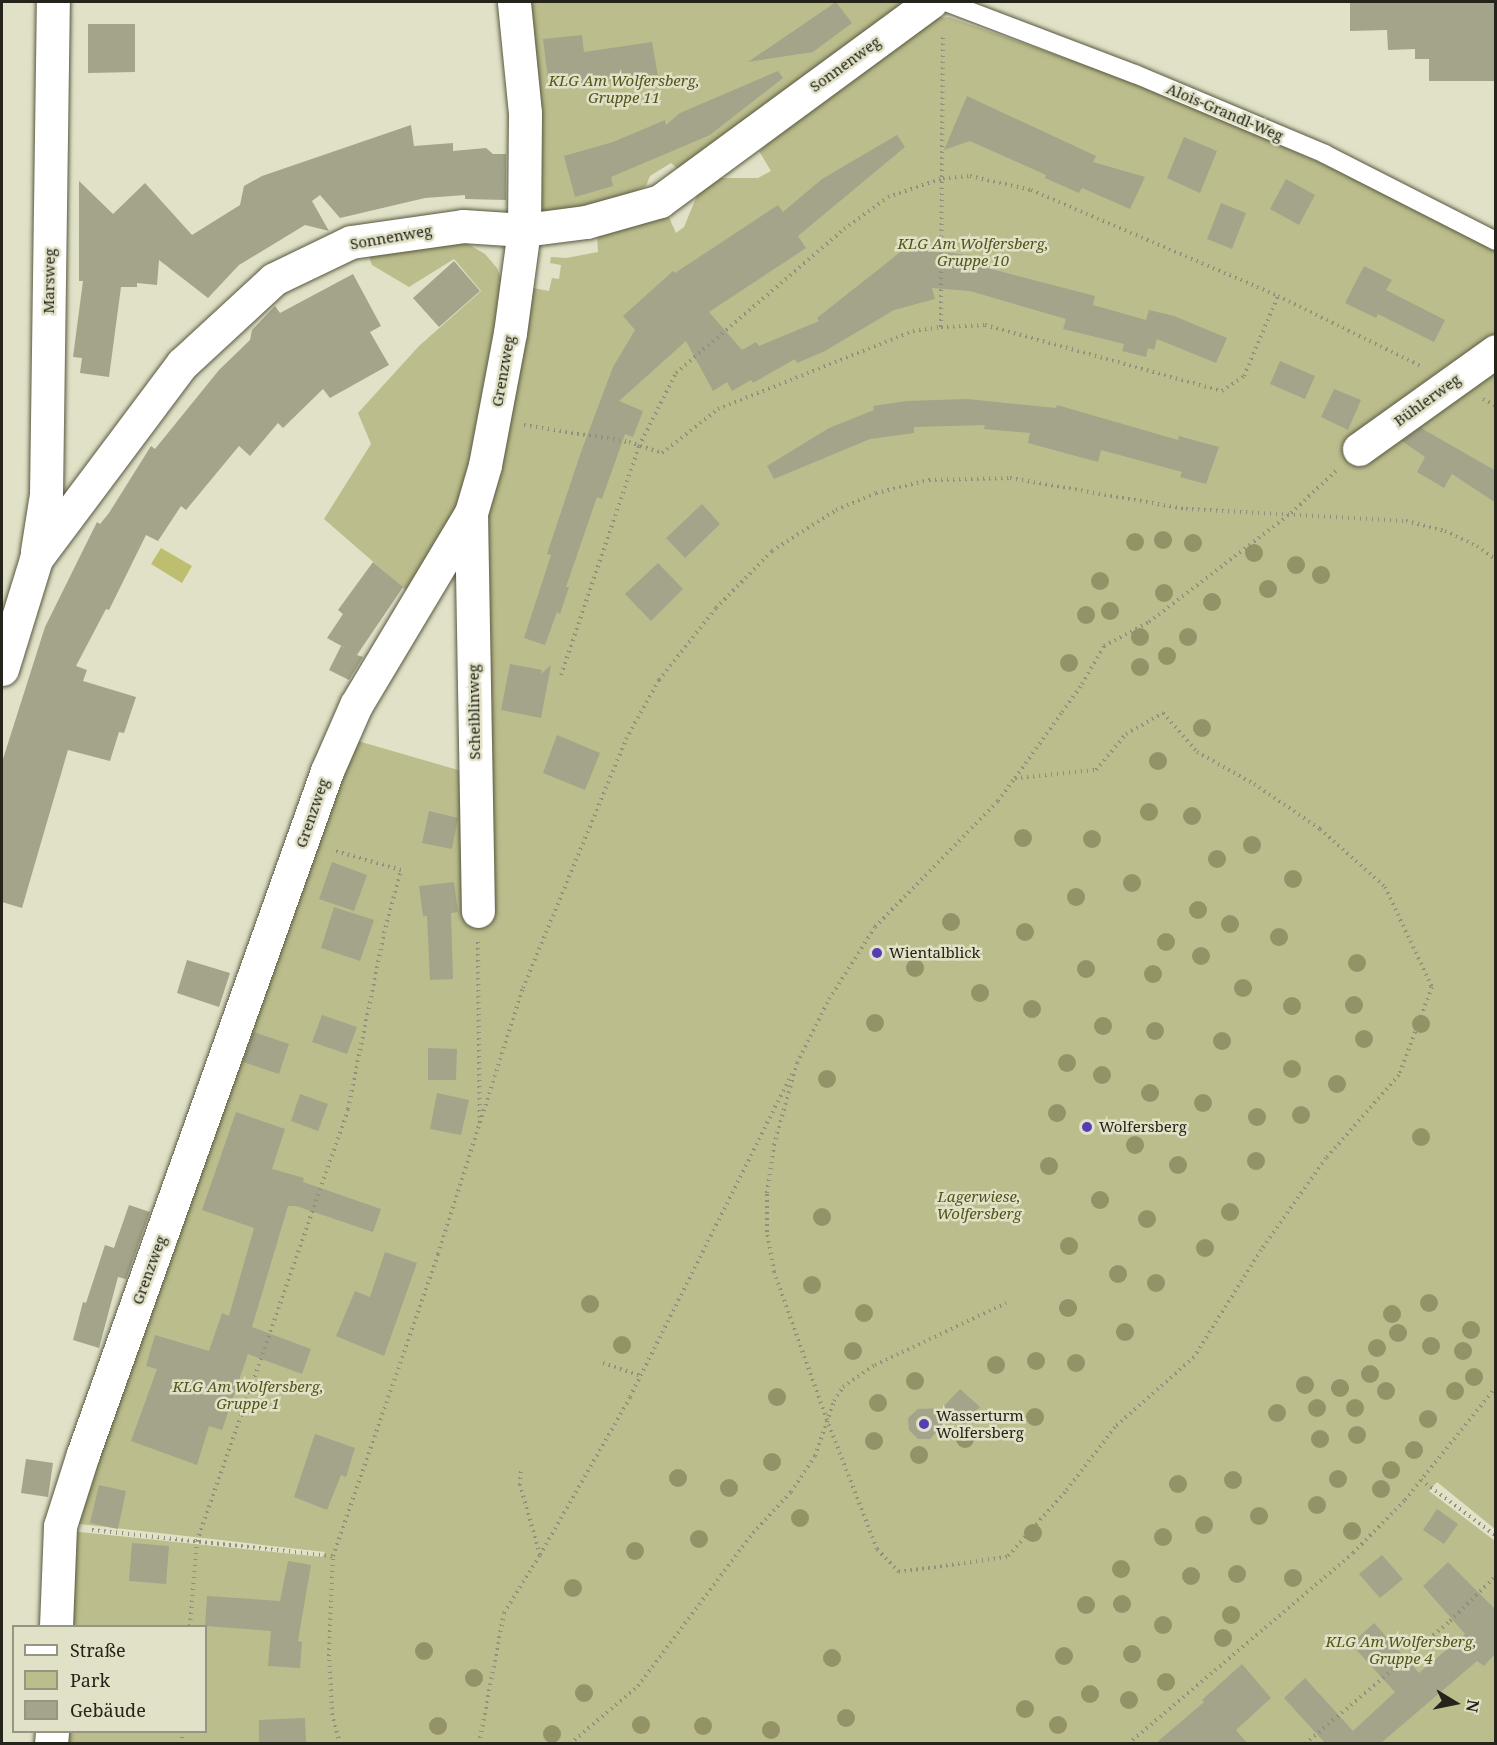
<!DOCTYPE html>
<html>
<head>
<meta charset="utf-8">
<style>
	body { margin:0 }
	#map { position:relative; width:1497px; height:1745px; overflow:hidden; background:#e0e1c6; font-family:"Noto Serif",serif }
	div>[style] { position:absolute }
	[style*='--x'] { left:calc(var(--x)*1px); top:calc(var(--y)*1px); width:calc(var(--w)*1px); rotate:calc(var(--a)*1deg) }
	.green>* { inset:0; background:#bcbd8c }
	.water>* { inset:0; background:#bebe71 }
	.building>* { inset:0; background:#a3a48a }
	.path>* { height:4px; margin-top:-2px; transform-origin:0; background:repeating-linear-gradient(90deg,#90907d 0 1.5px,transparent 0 6px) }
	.roads { filter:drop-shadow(0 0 2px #585841) drop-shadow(0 0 2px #585841) }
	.service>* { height:18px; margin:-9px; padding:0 9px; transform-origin:9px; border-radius:9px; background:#fff }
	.minor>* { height:33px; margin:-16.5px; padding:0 16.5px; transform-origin:16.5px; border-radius:16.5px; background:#fff }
	.trees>* { width:18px; height:18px; margin:-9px; border-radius:50%; background:#939367 }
	.dots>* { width:16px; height:16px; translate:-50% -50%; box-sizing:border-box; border:3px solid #e0e1c6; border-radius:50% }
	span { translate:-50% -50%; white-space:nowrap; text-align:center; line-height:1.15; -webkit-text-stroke:5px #e0e1c6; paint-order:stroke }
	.street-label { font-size:15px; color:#24241a }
	.park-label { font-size:15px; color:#545319; font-style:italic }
	.poi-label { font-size:15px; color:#24241a }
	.left { translate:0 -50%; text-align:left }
	.frame { position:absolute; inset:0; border:3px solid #24241a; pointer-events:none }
	.legend { position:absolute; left:12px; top:1625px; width:195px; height:108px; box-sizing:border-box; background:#e0e1c6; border:2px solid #959581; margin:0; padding:8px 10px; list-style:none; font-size:18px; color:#24241a }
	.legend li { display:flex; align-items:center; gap:12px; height:30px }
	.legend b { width:30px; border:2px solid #959581 }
	.north { position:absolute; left:1425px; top:1673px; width:60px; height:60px; -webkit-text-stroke:4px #e0e1c6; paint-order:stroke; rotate:100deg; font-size:16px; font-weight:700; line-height:24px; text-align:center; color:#24241a }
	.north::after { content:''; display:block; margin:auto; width:21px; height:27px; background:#24241a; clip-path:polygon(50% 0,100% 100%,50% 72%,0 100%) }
</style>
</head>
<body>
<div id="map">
	<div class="green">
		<div style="clip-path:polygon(526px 2px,911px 2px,679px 170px,671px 163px,650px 176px,646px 186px,606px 204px,536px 217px)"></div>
		<div style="clip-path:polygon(949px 17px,1133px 82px,1342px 172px,1495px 249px,1495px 336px,1343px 444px,1362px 462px,1495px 367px,1495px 1529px,1437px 1482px,1429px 1491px,1495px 1541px,1495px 1743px,61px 1744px,62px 1732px,206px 1732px,206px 1626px,66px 1626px,70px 1531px,322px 1557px,325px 1552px,71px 1523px,351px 739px,465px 772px,480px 564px,494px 470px,528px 287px,549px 291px,552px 278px,559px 279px,561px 265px,550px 263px,551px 257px,566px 258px,598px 252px,597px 237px,667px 213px,676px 233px,684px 227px,701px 186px,713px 178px,758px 178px,771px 171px,759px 151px,924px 19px)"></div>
		<div style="clip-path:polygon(442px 239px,466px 243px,485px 254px,497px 268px,503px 283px,462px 498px,408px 592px,324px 519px,371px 444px,358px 413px,419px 346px,481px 291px,454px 259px,409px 287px,372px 265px,367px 251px)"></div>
	</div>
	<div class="water">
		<div style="clip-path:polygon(161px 548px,192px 566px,182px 583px,151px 564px)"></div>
	</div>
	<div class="building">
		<div style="clip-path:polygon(836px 2px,852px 23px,813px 52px,748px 62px)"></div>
		<div style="clip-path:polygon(1350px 2px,1496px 2px,1496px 81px,1429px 81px,1429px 59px,1415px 59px,1415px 49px,1388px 50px,1387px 30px,1350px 31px)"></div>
		<div style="clip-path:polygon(88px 24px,135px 24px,135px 72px,88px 73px)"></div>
		<div style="clip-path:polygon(582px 35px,584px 52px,652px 42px,658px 76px,549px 87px,543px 39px)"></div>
		<div style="clip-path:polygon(778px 71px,783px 78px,710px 135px,611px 177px,613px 186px,575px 197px,564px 156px,613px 142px,665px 120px,666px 125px,680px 113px)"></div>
		<div style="clip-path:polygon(967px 96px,1096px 156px,1093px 162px,1145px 177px,1130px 209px,1082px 188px,1079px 193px,1045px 178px,1046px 175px,970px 141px,944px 150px)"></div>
		<div style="clip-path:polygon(411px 125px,414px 146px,453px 143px,453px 151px,486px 148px,493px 154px,506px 154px,506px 200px,465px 199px,465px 195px,425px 198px,340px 218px,320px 195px,312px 201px,329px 231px,305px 225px,239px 265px,208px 298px,159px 260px,157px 285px,137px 283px,137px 287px,121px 287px,109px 377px,80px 373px,82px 358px,73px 357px,83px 281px,79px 281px,79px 181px,113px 214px,145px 183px,192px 235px,240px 205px,244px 186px,262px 176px)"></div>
		<div style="clip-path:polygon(897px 135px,905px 147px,798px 236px,806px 248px,709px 312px,742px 350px,756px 342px,759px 346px,819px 321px,817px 318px,903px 250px,922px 246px,923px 250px,980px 256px,980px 266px,1095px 296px,1093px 305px,1146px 320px,1149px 310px,1174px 316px,1227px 338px,1216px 363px,1157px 339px,1154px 350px,1148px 348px,1146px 357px,1122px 351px,1124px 344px,1063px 329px,1066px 319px,970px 291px,932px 288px,935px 299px,894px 310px,825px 351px,797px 363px,795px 359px,753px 383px,751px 380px,732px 391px,727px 382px,713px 391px,686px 341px,619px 401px,643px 411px,633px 437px,625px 434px,602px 499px,597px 497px,566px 587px,569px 587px,560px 614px,557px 612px,545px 645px,524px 638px,551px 555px,547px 554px,581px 452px,613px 367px,635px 330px,623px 316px,673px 271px,675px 273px,778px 205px,783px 212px,822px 179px)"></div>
		<div style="clip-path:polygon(1184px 137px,1217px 151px,1200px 193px,1167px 178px)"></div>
		<div style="clip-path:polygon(1286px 179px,1315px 195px,1299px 225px,1270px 209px)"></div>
		<div style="clip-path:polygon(1221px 203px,1246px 213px,1232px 249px,1207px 239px)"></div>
		<div style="clip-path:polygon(454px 261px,480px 291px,439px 327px,413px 298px)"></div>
		<div style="clip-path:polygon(1364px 266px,1392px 280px,1386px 290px,1445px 320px,1434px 342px,1378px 314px,1376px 318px,1345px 303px)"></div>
		<div style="clip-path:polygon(353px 274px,381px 326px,370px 332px,389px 365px,330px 398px,323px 389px,283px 428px,278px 423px,250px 456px,239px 446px,186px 510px,181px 506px,158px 541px,146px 535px,109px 610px,106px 609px,76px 666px,87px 670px,83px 681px,136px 697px,124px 733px,119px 732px,110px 761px,68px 750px,22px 908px,2px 902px,2px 762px,45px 627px,97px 522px,100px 524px,109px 513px,151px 446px,155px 449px,219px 370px,250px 340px,252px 330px,275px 306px,280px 313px)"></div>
		<div style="clip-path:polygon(1280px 361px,1315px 376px,1305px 399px,1270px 384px)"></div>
		<div style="clip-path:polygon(1334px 389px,1361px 400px,1348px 430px,1321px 417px)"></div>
		<div style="clip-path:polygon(967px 399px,1056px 408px,1057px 405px,1178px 440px,1179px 436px,1219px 447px,1206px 484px,1180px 477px,1182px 472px,1101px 450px,1098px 462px,1028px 443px,1030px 433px,984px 429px,985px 425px,914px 427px,914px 433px,870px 439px,774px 479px,767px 466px,829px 428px,874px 410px,873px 406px,906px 401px)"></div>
		<div style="clip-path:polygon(1421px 428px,1496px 471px,1496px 503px,1452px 474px,1444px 488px,1417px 472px,1425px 457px,1402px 441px)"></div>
		<div style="clip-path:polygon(702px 504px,720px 524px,685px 558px,666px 538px)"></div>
		<div style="clip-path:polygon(373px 562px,403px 587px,357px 655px,363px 657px,349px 680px,329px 670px,341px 646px,347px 649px,327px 638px,343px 614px,338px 610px)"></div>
		<div style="clip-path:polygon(658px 563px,683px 589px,651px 621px,625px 594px)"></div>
		<div style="clip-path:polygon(510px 664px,542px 670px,541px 674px,551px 665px,541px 718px,501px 710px)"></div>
		<div style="clip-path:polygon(557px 735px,600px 753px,585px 790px,543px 773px)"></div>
		<div style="clip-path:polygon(429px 811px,458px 818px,452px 849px,422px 843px)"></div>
		<div style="clip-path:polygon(332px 862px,367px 875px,354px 911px,319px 899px)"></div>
		<div style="clip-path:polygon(454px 882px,458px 912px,451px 913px,453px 979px,430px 980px,427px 916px,423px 916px,419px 886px)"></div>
		<div style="clip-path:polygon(334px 907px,374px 920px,360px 961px,321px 948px)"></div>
		<div style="clip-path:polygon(187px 960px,230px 973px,219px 1007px,177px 993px)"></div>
		<div style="clip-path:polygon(322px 1015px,357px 1027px,347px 1054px,312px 1042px)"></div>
		<div style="clip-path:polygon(254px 1032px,289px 1044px,279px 1074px,243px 1062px)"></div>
		<div style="clip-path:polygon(428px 1048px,457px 1049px,456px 1080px,428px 1080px)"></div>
		<div style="clip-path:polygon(437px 1093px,469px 1100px,461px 1135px,430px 1129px)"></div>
		<div style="clip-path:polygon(300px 1094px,328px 1104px,318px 1131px,291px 1121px)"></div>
		<div style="clip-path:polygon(236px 1112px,285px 1129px,272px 1169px,304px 1178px,303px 1182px,381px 1209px,373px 1232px,296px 1206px,288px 1206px,252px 1327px,311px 1349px,302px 1374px,248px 1354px,222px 1430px,209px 1426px,197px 1465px,131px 1441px,157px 1369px,146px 1366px,155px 1335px,209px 1351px,222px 1313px,229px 1316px,254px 1228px,202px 1210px)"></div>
		<div style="clip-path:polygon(129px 1205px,150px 1212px,126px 1279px,118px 1277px,99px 1348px,73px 1340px,83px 1302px,86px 1303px,105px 1245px,114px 1248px)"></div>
		<div style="clip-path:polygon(385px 1252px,417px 1263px,384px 1356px,336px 1336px,355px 1291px,370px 1297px)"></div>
		<div style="clip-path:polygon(960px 1389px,980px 1407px,961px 1428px,950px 1418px,930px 1439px,918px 1439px,909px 1430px,908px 1418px,918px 1409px,942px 1408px)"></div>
		<div style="clip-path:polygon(315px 1434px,355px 1448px,346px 1477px,341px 1475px,327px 1510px,294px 1497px)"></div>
		<div style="clip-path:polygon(26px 1459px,53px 1463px,48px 1497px,21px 1493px)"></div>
		<div style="clip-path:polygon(99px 1485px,126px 1491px,118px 1529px,90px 1523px)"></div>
		<div style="clip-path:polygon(1437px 1509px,1458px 1524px,1444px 1544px,1423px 1530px)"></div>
		<div style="clip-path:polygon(132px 1543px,169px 1546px,166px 1584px,129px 1581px)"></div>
		<div style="clip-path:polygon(1382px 1555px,1403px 1579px,1380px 1598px,1359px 1574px)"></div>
		<div style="clip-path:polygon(288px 1561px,311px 1565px,298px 1641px,302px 1642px,300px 1668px,268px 1666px,271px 1631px,205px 1626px,207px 1596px,280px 1601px)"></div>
		<div style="clip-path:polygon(1448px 1562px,1496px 1610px,1496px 1653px,1484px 1666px,1477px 1661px,1381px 1743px,1325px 1743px,1284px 1698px,1305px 1678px,1353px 1731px,1395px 1692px,1351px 1644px,1374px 1623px,1419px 1673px,1465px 1634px,1423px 1586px)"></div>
		<div style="clip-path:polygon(1242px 1664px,1271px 1698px,1236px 1730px,1247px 1743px,1156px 1743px,1204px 1702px,1202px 1700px)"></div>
		<div style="clip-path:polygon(305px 1718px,306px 1743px,259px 1743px,259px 1720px)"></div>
	</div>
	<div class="path">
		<div style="--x:941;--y:327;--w:44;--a:-2.6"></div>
		<div style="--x:985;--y:325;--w:246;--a:15.6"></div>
		<div style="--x:1222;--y:391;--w:27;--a:-34"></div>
		<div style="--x:1244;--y:376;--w:87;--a:-67"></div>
		<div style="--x:1483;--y:399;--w:15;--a:28"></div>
		<div style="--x:524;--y:425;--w:106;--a:9.2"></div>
		<div style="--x:629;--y:442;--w:35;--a:18"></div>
		<div style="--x:662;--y:453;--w:71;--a:-38.2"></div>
		<div style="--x:718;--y:409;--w:210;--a:-21.8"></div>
		<div style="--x:913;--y:331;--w:28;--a:-8"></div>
		<div style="--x:941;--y:327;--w:292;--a:-89.6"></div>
		<div style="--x:561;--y:675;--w:242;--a:-71.2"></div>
		<div style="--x:639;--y:446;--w:82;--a:-63.1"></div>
		<div style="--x:676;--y:373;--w:221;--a:-40.6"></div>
		<div style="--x:844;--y:229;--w:54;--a:-36"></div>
		<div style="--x:888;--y:197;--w:58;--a:-19.1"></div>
		<div style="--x:943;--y:178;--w:27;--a:-4"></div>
		<div style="--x:970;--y:176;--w:63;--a:12.9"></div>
		<div style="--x:1031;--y:190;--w:269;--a:23.2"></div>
		<div style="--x:1278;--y:296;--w:159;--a:26.1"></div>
		<div style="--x:1015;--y:778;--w:81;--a:-5.6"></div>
		<div style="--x:1096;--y:770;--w:47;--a:-50.2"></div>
		<div style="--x:1126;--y:734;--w:43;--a:-29.6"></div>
		<div style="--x:1163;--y:713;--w:52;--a:48.9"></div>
		<div style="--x:1197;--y:752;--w:65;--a:29.3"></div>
		<div style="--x:1254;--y:784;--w:80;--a:34.3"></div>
		<div style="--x:1320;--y:829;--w:87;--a:41.7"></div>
		<div style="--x:1385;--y:887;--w:110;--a:64.8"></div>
		<div style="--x:1432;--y:987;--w:94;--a:110.6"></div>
		<div style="--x:1399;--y:1075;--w:111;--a:131.3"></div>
		<div style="--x:1326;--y:1158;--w:113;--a:125.2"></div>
		<div style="--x:1261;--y:1250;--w:126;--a:122.1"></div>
		<div style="--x:1194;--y:1357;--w:106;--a:138.5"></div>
		<div style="--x:1115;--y:1427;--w:82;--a:127.6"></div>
		<div style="--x:1065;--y:1492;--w:87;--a:131.7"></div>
		<div style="--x:1007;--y:1557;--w:109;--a:172.1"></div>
		<div style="--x:899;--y:1572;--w:32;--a:-134"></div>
		<div style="--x:877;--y:1549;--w:138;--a:-111.2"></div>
		<div style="--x:827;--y:1420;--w:157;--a:-109.7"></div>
		<div style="--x:774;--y:1272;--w:41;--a:-99.9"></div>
		<div style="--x:767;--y:1232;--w:39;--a:-90"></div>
		<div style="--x:767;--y:1193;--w:49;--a:-81.7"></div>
		<div style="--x:774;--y:1145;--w:85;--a:-74.3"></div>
		<div style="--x:797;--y:1063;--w:72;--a:-63.4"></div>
		<div style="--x:829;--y:999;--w:85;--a:-57.4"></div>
		<div style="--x:875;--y:927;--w:176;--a:-45.7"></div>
		<div style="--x:998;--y:801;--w:29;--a:-54"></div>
		<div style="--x:1015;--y:778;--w:81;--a:-54.5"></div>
		<div style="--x:1062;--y:712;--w:34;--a:-54"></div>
		<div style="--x:1082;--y:684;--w:44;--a:-59.9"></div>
		<div style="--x:1104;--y:646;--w:51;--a:-28.1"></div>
		<div style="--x:1149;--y:622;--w:179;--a:-37.5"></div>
		<div style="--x:1291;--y:513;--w:63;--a:-43.1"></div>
		<div style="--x:478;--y:942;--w:181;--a:89.4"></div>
		<div style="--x:603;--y:1363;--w:40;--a:18.9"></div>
		<div style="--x:1421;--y:1480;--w:94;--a:36.7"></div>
		<div style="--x:92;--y:1530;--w:242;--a:6.2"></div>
		<div style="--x:540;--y:1555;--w:182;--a:-60.3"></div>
		<div style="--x:630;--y:1397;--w:364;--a:-63.4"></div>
		<div style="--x:190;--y:1626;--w:85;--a:-85.3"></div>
		<div style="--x:197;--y:1541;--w:458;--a:-70.7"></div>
		<div style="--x:348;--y:1109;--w:180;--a:-78.4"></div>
		<div style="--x:384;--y:933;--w:65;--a:-74.9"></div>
		<div style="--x:401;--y:870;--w:72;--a:-163.8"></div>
		<div style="--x:182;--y:1744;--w:12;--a:-90"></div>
		<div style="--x:340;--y:1744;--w:30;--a:-105"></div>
		<div style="--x:332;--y:1715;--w:59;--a:-92.9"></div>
		<div style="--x:329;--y:1656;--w:100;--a:-87.7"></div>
		<div style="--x:333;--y:1556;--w:320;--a:-70.8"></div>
		<div style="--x:438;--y:1254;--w:279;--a:-72.3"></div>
		<div style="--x:523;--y:988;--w:269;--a:-67.5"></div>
		<div style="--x:626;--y:739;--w:68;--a:-60.8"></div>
		<div style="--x:659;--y:680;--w:92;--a:-51.6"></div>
		<div style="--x:716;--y:608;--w:80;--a:-45.5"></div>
		<div style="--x:772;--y:551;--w:76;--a:-32.6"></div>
		<div style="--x:836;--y:510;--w:43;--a:-23"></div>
		<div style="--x:876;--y:493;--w:55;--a:-13.8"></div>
		<div style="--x:929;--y:480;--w:81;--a:-1.4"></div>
		<div style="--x:1010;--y:478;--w:179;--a:10"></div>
		<div style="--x:1186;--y:509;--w:220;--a:3.1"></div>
		<div style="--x:1406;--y:521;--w:40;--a:14.4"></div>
		<div style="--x:1445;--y:531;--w:35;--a:25"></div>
		<div style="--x:1477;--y:546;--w:24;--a:36"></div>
		<div style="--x:479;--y:1744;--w:133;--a:-79.2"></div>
		<div style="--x:504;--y:1613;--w:68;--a:-58.2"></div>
		<div style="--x:540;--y:1555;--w:73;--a:-105.9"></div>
		<div style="--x:520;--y:1485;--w:15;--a:-86"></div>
		<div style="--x:570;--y:1744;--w:89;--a:-40.5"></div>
		<div style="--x:638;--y:1686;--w:191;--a:-53.1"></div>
		<div style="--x:753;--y:1533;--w:56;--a:-47.2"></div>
		<div style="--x:791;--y:1492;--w:43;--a:-56.3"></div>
		<div style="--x:815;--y:1456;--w:58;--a:-70.9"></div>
		<div style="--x:834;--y:1401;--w:17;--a:-57"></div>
		<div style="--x:843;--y:1387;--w:39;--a:-35"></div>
		<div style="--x:875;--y:1365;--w:145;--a:-25.3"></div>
		<div style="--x:1128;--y:1744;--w:295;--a:-40.3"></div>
		<div style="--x:1353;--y:1553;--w:74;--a:-45.5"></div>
		<div style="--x:1405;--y:1500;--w:145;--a:-51.2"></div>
		<div style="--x:1305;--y:1744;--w:190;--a:-40.3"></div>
		<div style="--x:1450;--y:1621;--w:64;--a:-44.4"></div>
	</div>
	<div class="roads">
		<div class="service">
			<div style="--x:946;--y:2;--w:202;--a:20.9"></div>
			<div style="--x:1135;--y:74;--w:206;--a:22.8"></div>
			<div style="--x:1325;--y:154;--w:192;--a:27"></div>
		</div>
		<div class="minor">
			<div style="--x:1359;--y:449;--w:168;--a:-35.6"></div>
			<div style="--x:471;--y:513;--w:398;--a:89"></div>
			<div style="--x:37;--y:551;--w:58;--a:-81"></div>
			<div style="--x:46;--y:494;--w:492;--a:-89.2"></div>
			<div style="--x:2;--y:669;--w:115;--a:-72.8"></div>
			<div style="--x:36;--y:559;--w:244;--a:-53.2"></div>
			<div style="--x:182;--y:364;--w:125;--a:-42.7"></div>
			<div style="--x:274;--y:279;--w:85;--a:-25.7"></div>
			<div style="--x:351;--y:242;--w:113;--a:-8.1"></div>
			<div style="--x:463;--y:226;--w:61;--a:3.8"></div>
			<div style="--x:524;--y:230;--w:63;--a:-7.4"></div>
			<div style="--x:586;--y:222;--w:77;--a:-15.8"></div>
			<div style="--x:660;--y:201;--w:336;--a:-36.3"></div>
			<div style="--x:56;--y:1626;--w:100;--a:-87.7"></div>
			<div style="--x:60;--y:1526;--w:76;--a:-72.3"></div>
			<div style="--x:83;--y:1454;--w:725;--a:-70.34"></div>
			<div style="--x:327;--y:771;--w:72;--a:-66.3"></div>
			<div style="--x:356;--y:705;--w:224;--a:-59.1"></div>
			<div style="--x:471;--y:513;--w:50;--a:-73.7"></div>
			<div style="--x:485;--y:465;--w:134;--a:-79.3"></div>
			<div style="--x:510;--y:333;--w:104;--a:-82.3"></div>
			<div style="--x:524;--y:230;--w:117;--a:-89.5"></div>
			<div style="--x:525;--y:113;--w:112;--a:-95.7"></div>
			<div style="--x:51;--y:1744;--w:12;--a:-85"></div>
		</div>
	</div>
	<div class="trees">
		<div style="left:1163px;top:540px"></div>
		<div style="left:1135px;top:542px"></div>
		<div style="left:1193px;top:543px"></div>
		<div style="left:1254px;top:553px"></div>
		<div style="left:1296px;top:565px"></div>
		<div style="left:1321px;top:575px"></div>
		<div style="left:1100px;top:581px"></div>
		<div style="left:1268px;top:589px"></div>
		<div style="left:1164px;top:593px"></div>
		<div style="left:1212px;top:602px"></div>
		<div style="left:1110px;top:611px"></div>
		<div style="left:1086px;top:615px"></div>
		<div style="left:1140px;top:637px"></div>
		<div style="left:1188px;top:637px"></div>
		<div style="left:1167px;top:656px"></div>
		<div style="left:1069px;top:663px"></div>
		<div style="left:1140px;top:667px"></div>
		<div style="left:1202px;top:728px"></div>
		<div style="left:1158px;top:761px"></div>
		<div style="left:1149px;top:812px"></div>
		<div style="left:1192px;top:816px"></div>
		<div style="left:1023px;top:838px"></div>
		<div style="left:1092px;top:839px"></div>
		<div style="left:1252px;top:845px"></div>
		<div style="left:1217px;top:859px"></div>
		<div style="left:1293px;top:879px"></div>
		<div style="left:1132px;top:883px"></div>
		<div style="left:1076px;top:897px"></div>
		<div style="left:1198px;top:910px"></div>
		<div style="left:951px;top:922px"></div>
		<div style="left:1230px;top:924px"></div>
		<div style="left:1025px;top:932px"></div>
		<div style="left:1279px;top:937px"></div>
		<div style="left:1166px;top:942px"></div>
		<div style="left:1201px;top:956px"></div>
		<div style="left:1357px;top:963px"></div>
		<div style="left:915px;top:968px"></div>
		<div style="left:1086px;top:969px"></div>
		<div style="left:1153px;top:974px"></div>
		<div style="left:1243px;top:988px"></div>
		<div style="left:980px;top:993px"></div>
		<div style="left:1354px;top:1005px"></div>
		<div style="left:1292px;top:1006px"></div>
		<div style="left:1032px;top:1009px"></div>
		<div style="left:875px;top:1023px"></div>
		<div style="left:1421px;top:1024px"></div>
		<div style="left:1103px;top:1026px"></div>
		<div style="left:1155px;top:1031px"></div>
		<div style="left:1364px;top:1039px"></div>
		<div style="left:1222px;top:1041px"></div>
		<div style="left:1067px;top:1063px"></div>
		<div style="left:1292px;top:1069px"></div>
		<div style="left:1102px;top:1075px"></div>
		<div style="left:827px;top:1079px"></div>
		<div style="left:1337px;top:1084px"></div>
		<div style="left:1150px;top:1093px"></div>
		<div style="left:1203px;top:1103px"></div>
		<div style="left:1057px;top:1113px"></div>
		<div style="left:1301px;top:1115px"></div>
		<div style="left:1257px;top:1117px"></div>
		<div style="left:1421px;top:1137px"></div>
		<div style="left:1135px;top:1145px"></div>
		<div style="left:1256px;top:1161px"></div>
		<div style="left:1178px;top:1165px"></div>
		<div style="left:1049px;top:1166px"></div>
		<div style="left:1100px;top:1200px"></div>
		<div style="left:1230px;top:1212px"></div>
		<div style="left:822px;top:1217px"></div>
		<div style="left:1147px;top:1219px"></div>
		<div style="left:1069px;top:1246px"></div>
		<div style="left:1205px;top:1248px"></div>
		<div style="left:1118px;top:1274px"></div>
		<div style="left:1156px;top:1283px"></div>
		<div style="left:812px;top:1285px"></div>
		<div style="left:1429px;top:1303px"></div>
		<div style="left:590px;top:1304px"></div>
		<div style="left:1068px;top:1308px"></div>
		<div style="left:864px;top:1313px"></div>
		<div style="left:1392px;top:1314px"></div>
		<div style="left:1471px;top:1330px"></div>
		<div style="left:1125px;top:1332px"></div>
		<div style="left:1398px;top:1333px"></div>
		<div style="left:622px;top:1345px"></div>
		<div style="left:1431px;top:1346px"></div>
		<div style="left:1377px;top:1348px"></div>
		<div style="left:853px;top:1351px"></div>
		<div style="left:1463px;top:1351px"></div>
		<div style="left:1036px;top:1361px"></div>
		<div style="left:1076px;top:1363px"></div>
		<div style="left:996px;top:1365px"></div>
		<div style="left:1370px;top:1374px"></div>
		<div style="left:1474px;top:1377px"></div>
		<div style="left:915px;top:1381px"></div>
		<div style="left:1305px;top:1385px"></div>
		<div style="left:1340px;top:1388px"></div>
		<div style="left:1386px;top:1391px"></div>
		<div style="left:1455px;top:1391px"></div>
		<div style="left:777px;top:1397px"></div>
		<div style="left:878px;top:1403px"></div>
		<div style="left:1317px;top:1408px"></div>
		<div style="left:1355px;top:1408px"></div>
		<div style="left:1277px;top:1413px"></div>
		<div style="left:1035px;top:1417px"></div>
		<div style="left:1428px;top:1419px"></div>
		<div style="left:1357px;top:1435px"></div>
		<div style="left:965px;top:1439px"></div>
		<div style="left:1320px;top:1439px"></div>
		<div style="left:874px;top:1441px"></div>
		<div style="left:1414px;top:1450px"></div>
		<div style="left:919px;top:1455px"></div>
		<div style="left:772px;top:1462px"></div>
		<div style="left:1391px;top:1470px"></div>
		<div style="left:678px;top:1478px"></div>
		<div style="left:1338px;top:1479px"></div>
		<div style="left:1233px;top:1480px"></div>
		<div style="left:1178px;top:1484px"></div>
		<div style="left:729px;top:1488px"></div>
		<div style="left:1381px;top:1489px"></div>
		<div style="left:1317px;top:1505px"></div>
		<div style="left:1259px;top:1516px"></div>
		<div style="left:800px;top:1518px"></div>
		<div style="left:1204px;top:1525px"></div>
		<div style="left:1352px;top:1531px"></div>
		<div style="left:1033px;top:1533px"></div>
		<div style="left:1163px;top:1537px"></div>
		<div style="left:699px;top:1539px"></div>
		<div style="left:635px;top:1551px"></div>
		<div style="left:1121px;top:1569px"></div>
		<div style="left:1237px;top:1574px"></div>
		<div style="left:1191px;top:1576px"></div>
		<div style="left:1293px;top:1578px"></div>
		<div style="left:573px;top:1588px"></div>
		<div style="left:1122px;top:1604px"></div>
		<div style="left:1086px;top:1605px"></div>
		<div style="left:1231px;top:1615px"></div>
		<div style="left:1163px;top:1625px"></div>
		<div style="left:1223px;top:1638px"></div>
		<div style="left:424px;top:1651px"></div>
		<div style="left:1132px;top:1654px"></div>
		<div style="left:1064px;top:1656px"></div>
		<div style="left:832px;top:1658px"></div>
		<div style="left:474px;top:1678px"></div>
		<div style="left:1166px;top:1682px"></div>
		<div style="left:584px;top:1693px"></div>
		<div style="left:1090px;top:1694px"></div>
		<div style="left:1129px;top:1700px"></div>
		<div style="left:1025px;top:1709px"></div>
		<div style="left:846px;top:1718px"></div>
		<div style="left:641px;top:1725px"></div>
		<div style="left:1058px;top:1725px"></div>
		<div style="left:438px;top:1726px"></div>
		<div style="left:703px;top:1726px"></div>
		<div style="left:771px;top:1730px"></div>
		<div style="left:552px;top:1734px"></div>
	</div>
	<div class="dots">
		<div style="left:877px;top:953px;background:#593cb4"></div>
		<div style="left:1087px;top:1127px;background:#593cb4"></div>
		<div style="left:924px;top:1424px;background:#593cb4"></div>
	</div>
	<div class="street-label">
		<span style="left:845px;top:64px;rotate:-36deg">Sonnenweg</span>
		<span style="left:1225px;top:112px;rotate:23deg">Alois-Grandl-Weg</span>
		<span style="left:391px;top:237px;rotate:-10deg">Sonnenweg</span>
		<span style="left:49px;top:281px;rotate:-89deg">Marsweg</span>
		<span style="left:503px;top:371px;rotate:-80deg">Grenzweg</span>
		<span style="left:1427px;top:400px;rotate:-36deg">Bühlerweg</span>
		<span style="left:474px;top:712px;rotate:-91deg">Scheiblinweg</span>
		<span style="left:312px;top:813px;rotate:-71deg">Grenzweg</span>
		<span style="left:149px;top:1270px;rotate:-70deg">Grenzweg</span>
	</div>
	<div class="park-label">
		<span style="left:624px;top:89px">KLG Am Wolfersberg,<br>Gruppe 11</span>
		<span style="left:973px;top:252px">KLG Am Wolfersberg,<br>Gruppe 10</span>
		<span style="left:979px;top:1205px">Lagerwiese,<br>Wolfersberg</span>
		<span style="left:248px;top:1395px">KLG Am Wolfersberg,<br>Gruppe 1</span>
		<span style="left:1401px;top:1650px">KLG Am Wolfersberg,<br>Gruppe 4</span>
	</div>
	<div class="poi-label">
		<span class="left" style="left:889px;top:953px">Wientalblick</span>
		<span class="left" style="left:1099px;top:1127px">Wolfersberg</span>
		<span class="left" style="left:936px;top:1424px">Wasserturm<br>Wolfersberg</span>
	</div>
	<div class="frame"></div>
	<ul class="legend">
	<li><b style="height:8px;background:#fff"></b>Straße</li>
	<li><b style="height:16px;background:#bcbd8c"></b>Park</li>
	<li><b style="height:16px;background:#a3a48a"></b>Gebäude</li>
	</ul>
	<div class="north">N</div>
</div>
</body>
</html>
